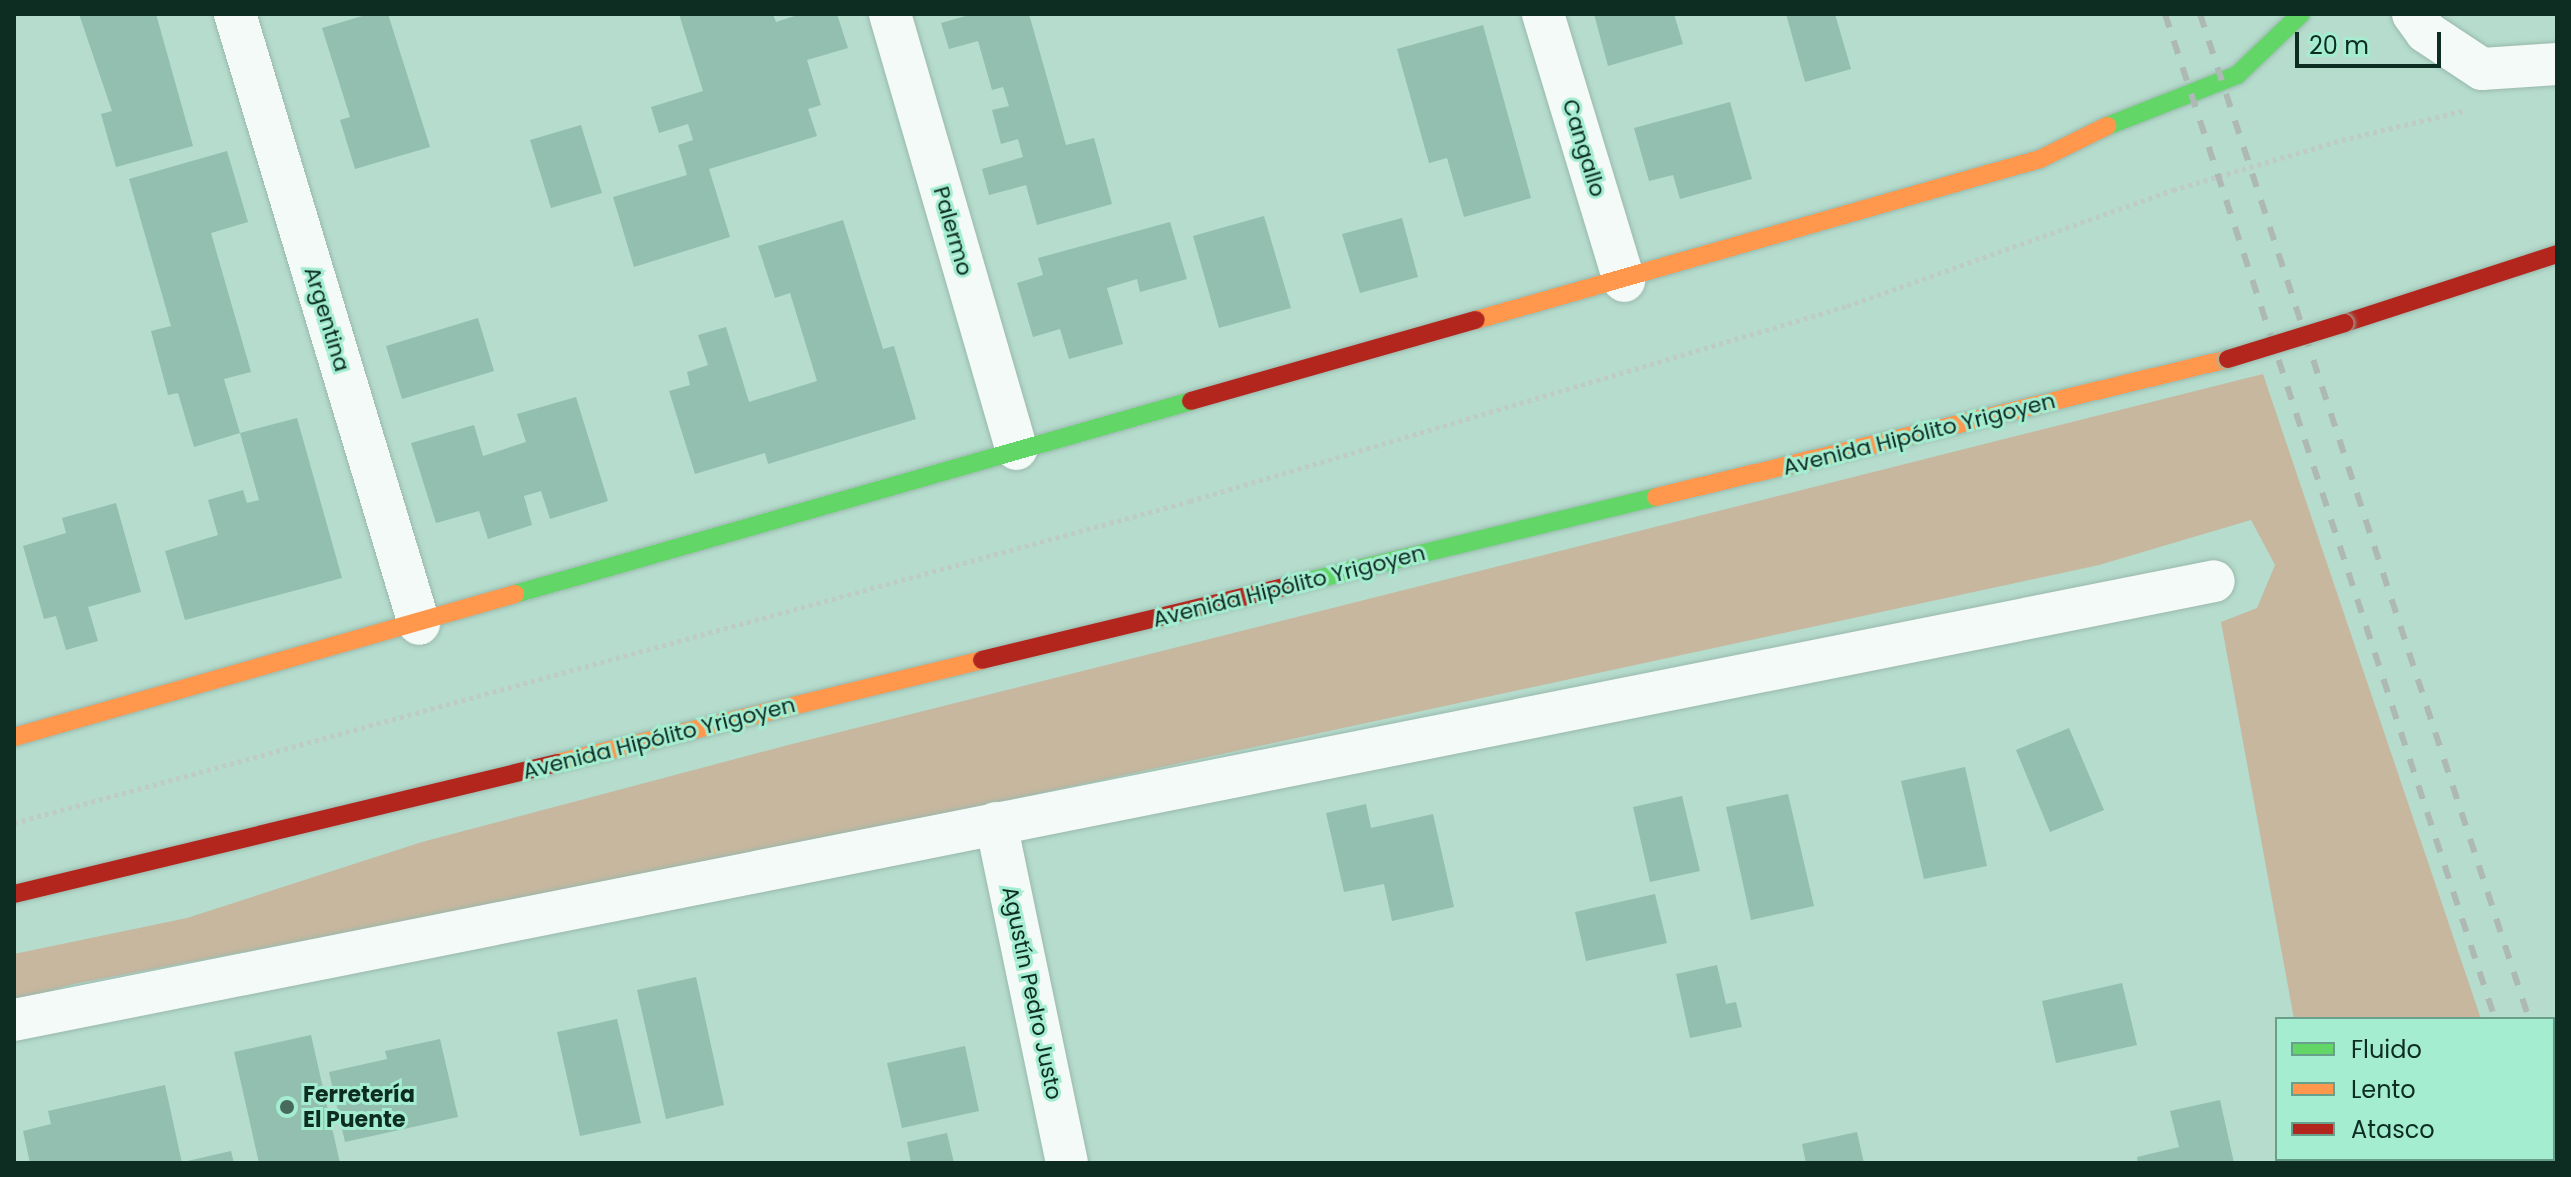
<!DOCTYPE html>
<html>
<head>
<meta charset="utf-8">
<style>
	body { margin:0 }
	#map { position:relative; width:2571px; height:1177px; overflow:hidden; background:#b5dccd; font-family:Poppins,sans-serif }
	div>[style] { position:absolute }
	[style*='--x'] { left:calc(var(--x)*1px); top:calc(var(--y)*1px); width:calc(var(--w)*1px); rotate:calc(var(--a)*1deg) }
	.green>* { inset:0; background:#c7b79f }
	.building>* { inset:0; background:#92bfb0 }
	.path>* { height:5px; margin-top:-2.5px; transform-origin:0; background:repeating-linear-gradient(90deg,#becbc6 0 4px,transparent 0 8px) }
	.roads { filter:drop-shadow(0 0 2px #99b8ac) drop-shadow(0 0 2px #99b8ac) }
	.street>* { height:42px; margin:-21px; padding:0 21px; transform-origin:21px; border-radius:21px; background:#f4faf8 }
	.fast>* { height:18px; margin:-9px; padding:0 9px; transform-origin:9px; border-radius:9px; background:#63d668 }
	.slow>* { height:18px; margin:-9px; padding:0 9px; transform-origin:9px; border-radius:9px; background:#ff974d }
	.jam>* { height:18px; margin:-9px; padding:0 9px; transform-origin:9px; border-radius:9px; background:#b3261e }
	.rail>* { height:6px; margin-top:-3px; transform-origin:0; background:repeating-linear-gradient(90deg,#aeb8b4 0 14px,transparent 0 28px) }
	.bridges { filter:drop-shadow(0 0 2px #99b8ac) drop-shadow(0 0 2px #99b8ac) }
	.jam-bridge>* { height:18px; margin:-9px; padding:0 9px; transform-origin:9px; border-radius:9px; background:#b3261e }
	.dots>* { width:22px; height:22px; translate:-50% -50%; box-sizing:border-box; border:4px solid #a4edd1; border-radius:50% }
	span { translate:-50% -50%; white-space:nowrap; text-align:center; line-height:1.15; -webkit-text-stroke:6px #a4edd1; paint-order:stroke }
	.street-label { font-size:22px; color:#0d2c22 }
	.poi-label { font-size:22px; color:#0d2c22; font-weight:700 }
	.left { translate:0 -50%; text-align:left }
	.frame { position:absolute; inset:0; border:16px solid #0d2c22; pointer-events:none }
	.legend { position:absolute; left:2275px; top:1017px; width:280px; height:144px; box-sizing:border-box; background:#a4edd1; border:2px solid #68a08b; margin:0; padding:10px 14px; list-style:none; font-size:24px; color:#0d2c22 }
	.legend li { display:flex; align-items:center; gap:16px; height:40px }
	.legend b { width:40px; border:2px solid #68a08b }
	.scale { position:absolute; left:2295px; top:32px; width:146px; height:36px; box-sizing:border-box; border:4px solid #0d2c22; border-top:0; padding-left:10px; font-size:24px; line-height:28px; white-space:nowrap; color:#0d2c22; -webkit-text-stroke:6px #a4edd1; paint-order:stroke }
</style>
</head>
<body>
<div id="map">
	<div class="green">
		<div style="clip-path:polygon(2263px 374px,2481px 1019px,2294px 1019px,2221px 622px,2257px 608px,2275px 565px,2251px 520px,2099px 565px,1046px 792px,647px 876px,74px 984px,14px 1001px,14px 954px,187px 918px,422px 842px,788px 745px)"></div>
		<div style="clip-path:polygon(2320px 1159px,2527px 1159px,2528px 1163px,2321px 1163px)"></div>
	</div>
	<div class="building">
		<div style="clip-path:polygon(79px 14px,156px 14px,193px 146px,116px 167px,101px 114px,112px 111px)"></div>
		<div style="clip-path:polygon(369px 14px,388px 14px,430px 147px,355px 169px,340px 120px,350px 117px,322px 28px)"></div>
		<div style="clip-path:polygon(679px 14px,773px 14px,776px 22px,801px 14px,837px 14px,848px 48px,807px 60px,821px 105px,808px 109px,817px 136px,709px 169px,730px 237px,634px 267px,613px 197px,687px 175px,678px 145px,693px 140px,688px 124px,659px 133px,651px 107px,703px 91px)"></div>
		<div style="clip-path:polygon(973px 14px,1029px 14px,1066px 145px,1094px 138px,1112px 204px,1037px 225px,1026px 185px,989px 195px,982px 169px,1023px 157px,1018px 139px,1001px 144px,992px 110px,1009px 106px,1003px 87px,992px 90px,978px 41px,949px 49px,941px 23px)"></div>
		<div style="clip-path:polygon(1594px 14px,1674px 14px,1683px 44px,1608px 66px)"></div>
		<div style="clip-path:polygon(1786px 14px,1835px 14px,1851px 69px,1805px 82px)"></div>
		<div style="clip-path:polygon(1483px 25px,1531px 198px,1464px 217px,1447px 158px,1429px 163px,1397px 49px)"></div>
		<div style="clip-path:polygon(1730px 102px,1752px 179px,1680px 199px,1673px 175px,1649px 181px,1634px 128px)"></div>
		<div style="clip-path:polygon(581px 125px,602px 193px,551px 208px,530px 140px)"></div>
		<div style="clip-path:polygon(227px 151px,248px 222px,211px 233px,251px 372px,224px 379px,240px 433px,194px 447px,178px 393px,168px 395px,151px 331px,171px 326px,129px 179px)"></div>
		<div style="clip-path:polygon(1264px 216px,1291px 308px,1219px 328px,1193px 236px)"></div>
		<div style="clip-path:polygon(1402px 218px,1418px 277px,1360px 293px,1342px 234px)"></div>
		<div style="clip-path:polygon(843px 220px,883px 349px,894px 346px,916px 419px,768px 464px,765px 453px,695px 474px,669px 391px,690px 385px,687px 372px,708px 365px,698px 335px,726px 327px,749px 402px,817px 381px,790px 293px,775px 298px,758px 246px)"></div>
		<div style="clip-path:polygon(1170px 222px,1187px 279px,1140px 292px,1137px 279px,1107px 288px,1123px 344px,1069px 359px,1060px 329px,1033px 337px,1017px 283px,1043px 275px,1038px 258px)"></div>
		<div style="clip-path:polygon(478px 318px,494px 371px,402px 399px,386px 346px)"></div>
		<div style="clip-path:polygon(576px 397px,608px 501px,550px 519px,541px 491px,524px 496px,532px 525px,488px 539px,479px 511px,436px 523px,411px 443px,474px 425px,483px 456px,526px 442px,517px 414px)"></div>
		<div style="clip-path:polygon(297px 418px,342px 578px,185px 620px,165px 551px,218px 535px,208px 500px,243px 490px,247px 503px,259px 500px,240px 433px)"></div>
		<div style="clip-path:polygon(116px 503px,141px 592px,88px 607px,98px 641px,66px 650px,56px 616px,44px 619px,23px 546px,66px 533px,62px 518px)"></div>
		<div style="clip-path:polygon(2069px 728px,2104px 810px,2050px 832px,2016px 750px)"></div>
		<div style="clip-path:polygon(1965px 767px,1987px 866px,1924px 879px,1901px 781px)"></div>
		<div style="clip-path:polygon(1788px 794px,1814px 906px,1751px 920px,1726px 807px)"></div>
		<div style="clip-path:polygon(1682px 796px,1700px 871px,1650px 882px,1633px 807px)"></div>
		<div style="clip-path:polygon(1366px 804px,1371px 828px,1433px 814px,1454px 907px,1392px 921px,1384px 884px,1344px 892px,1326px 813px)"></div>
		<div style="clip-path:polygon(1655px 894px,1667px 943px,1586px 961px,1575px 912px)"></div>
		<div style="clip-path:polygon(1717px 965px,1726px 1004px,1736px 1002px,1742px 1027px,1690px 1038px,1676px 974px)"></div>
		<div style="clip-path:polygon(696px 977px,724px 1105px,666px 1119px,637px 990px)"></div>
		<div style="clip-path:polygon(2122px 983px,2137px 1045px,2056px 1063px,2042px 1001px)"></div>
		<div style="clip-path:polygon(617px 1019px,641px 1123px,580px 1136px,557px 1032px)"></div>
		<div style="clip-path:polygon(311px 1035px,340px 1163px,259px 1163px,234px 1052px)"></div>
		<div style="clip-path:polygon(440px 1039px,458px 1117px,345px 1142px,329px 1072px,387px 1059px,385px 1051px)"></div>
		<div style="clip-path:polygon(965px 1046px,979px 1111px,902px 1128px,887px 1063px)"></div>
		<div style="clip-path:polygon(165px 1085px,182px 1163px,30px 1163px,23px 1131px,51px 1124px,48px 1111px)"></div>
		<div style="clip-path:polygon(2220px 1100px,2234px 1163px,2138px 1163px,2137px 1157px,2179px 1147px,2170px 1111px)"></div>
		<div style="clip-path:polygon(1857px 1132px,1864px 1163px,1806px 1163px,1802px 1144px)"></div>
		<div style="clip-path:polygon(947px 1133px,954px 1163px,911px 1163px,907px 1142px)"></div>
		<div style="clip-path:polygon(231px 1151px,234px 1163px,183px 1163px,183px 1162px)"></div>
	</div>
	<div class="path">
		<div style="--x:14;--y:823;--w:1219;--a:-15.31"></div>
		<div style="--x:1190;--y:501;--w:685;--a:-16.53"></div>
		<div style="--x:1847;--y:306;--w:346;--a:-19.6"></div>
		<div style="--x:2173;--y:190;--w:176;--a:-16.5"></div>
		<div style="--x:2342;--y:140;--w:124;--a:-13.5"></div>
	</div>
	<div class="roads">
		<div class="street">
			<div style="--x:235;--y:14;--w:637;--a:73.21"></div>
			<div style="--x:890;--y:14;--w:453;--a:73.8"></div>
			<div style="--x:1543;--y:14;--w:279;--a:73.1"></div>
			<div style="--x:2413;--y:14;--w:22;--a:54"></div>
			<div style="--x:2426;--y:32;--w:67;--a:33.5"></div>
			<div style="--x:2482;--y:69;--w:75;--a:-3.8"></div>
			<div style="--x:996;--y:823;--w:347;--a:78.2"></div>
			<div style="--x:14;--y:1020;--w:2243;--a:-11.28"></div>
		</div>
		<div class="fast">
			<div style="--x:2107;--y:126;--w:140;--a:-21.4"></div>
			<div style="--x:2237;--y:75;--w:88;--a:-43.6"></div>
			<div style="--x:1296;--y:584;--w:370;--a:-13.6"></div>
			<div style="--x:515;--y:594;--w:703;--a:-15.93"></div>
		</div>
		<div class="slow">
			<div style="--x:1476;--y:320;--w:587;--a:-15.93"></div>
			<div style="--x:2040;--y:159;--w:75;--a:-26.2"></div>
			<div style="--x:1656;--y:497;--w:588;--a:-13.56"></div>
			<div style="--x:14;--y:737;--w:521;--a:-15.93"></div>
			<div style="--x:557;--y:763;--w:437;--a:-13.6"></div>
		</div>
		<div class="jam">
			<div style="--x:2345;--y:323;--w:223;--a:-18"></div>
			<div style="--x:1191;--y:401;--w:296;--a:-15.9"></div>
			<div style="--x:982;--y:660;--w:323;--a:-13.6"></div>
			<div style="--x:14;--y:894;--w:559;--a:-13.56"></div>
		</div>
	</div>
	<div class="rail">
		<div style="--x:2165;--y:14;--w:1058;--a:71.82"></div>
		<div style="--x:2200;--y:14;--w:1057;--a:71.87"></div>
		<div style="--x:2553;--y:1093;--w:14;--a:73"></div>
		<div style="--x:2541;--y:1159;--w:4;--a:63"></div>
	</div>
	<div class="bridges">
		<div class="jam-bridge">
			<div style="--x:2228;--y:359;--w:122;--a:-17.1"></div>
		</div>
	</div>
	<div class="dots">
		<div style="left:287px;top:1107px;background:#486a5e"></div>
	</div>
	<div class="street-label">
		<span style="left:1584px;top:148px;rotate:73deg">Cangallo</span>
		<span style="left:953px;top:231px;rotate:74deg">Palermo</span>
		<span style="left:327px;top:319px;rotate:73deg">Argentina</span>
		<span style="left:1919px;top:434px;rotate:-14deg">Avenida Hipólito Yrigoyen</span>
		<span style="left:1289px;top:586px;rotate:-14deg">Avenida Hipólito Yrigoyen</span>
		<span style="left:659px;top:738px;rotate:-14deg">Avenida Hipólito Yrigoyen</span>
		<span style="left:1032px;top:993px;rotate:78deg">Agustín Pedro Justo</span>
	</div>
	<div class="poi-label">
		<span class="left" style="left:303px;top:1107px">Ferretería<br>El Puente</span>
	</div>
	<div class="frame"></div>
	<ul class="legend">
	<li><b style="height:10px;background:#63d668"></b>Fluido</li>
	<li><b style="height:10px;background:#ff974d"></b>Lento</li>
	<li><b style="height:10px;background:#b3261e"></b>Atasco</li>
	</ul>
	<div class="scale">20 m</div>
</div>
</body>
</html>
